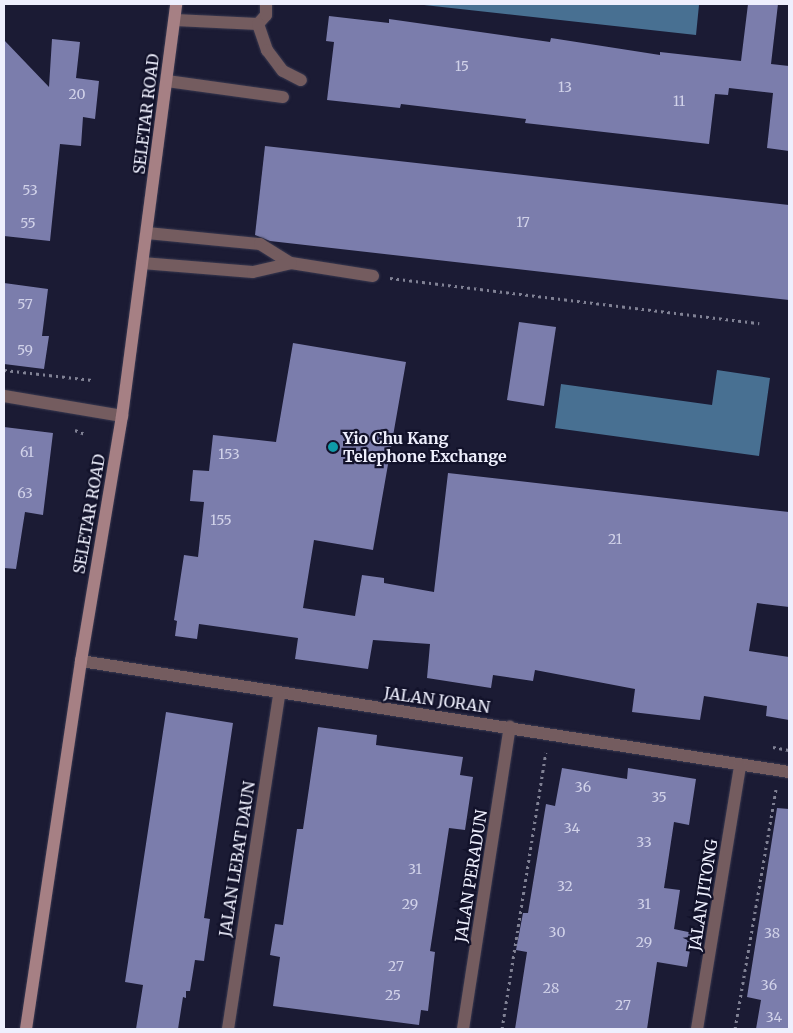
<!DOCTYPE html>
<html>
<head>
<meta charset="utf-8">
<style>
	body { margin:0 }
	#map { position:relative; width:793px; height:1033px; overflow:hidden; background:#1b1b34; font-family:Merriweather,serif }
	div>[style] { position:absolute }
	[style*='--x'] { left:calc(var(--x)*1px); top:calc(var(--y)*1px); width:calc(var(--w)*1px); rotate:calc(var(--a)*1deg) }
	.water>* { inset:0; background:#487092 }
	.building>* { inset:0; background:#7b7dac }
	.path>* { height:3px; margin-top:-1.5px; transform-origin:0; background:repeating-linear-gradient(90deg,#808194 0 2.5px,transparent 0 6.5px) }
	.roads { filter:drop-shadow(0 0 1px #393950) drop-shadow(0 0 1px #393950) }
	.lane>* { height:12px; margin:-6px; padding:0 6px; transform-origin:6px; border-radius:6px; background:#745c5f }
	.street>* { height:12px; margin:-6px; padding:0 6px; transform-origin:6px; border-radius:6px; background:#745c5f }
	.secondary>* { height:12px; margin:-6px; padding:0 6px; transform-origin:6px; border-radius:6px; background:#a68084 }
	.dots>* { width:14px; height:14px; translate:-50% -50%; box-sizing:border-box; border:2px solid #12122a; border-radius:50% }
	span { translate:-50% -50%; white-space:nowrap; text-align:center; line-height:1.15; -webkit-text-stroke:4.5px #12122a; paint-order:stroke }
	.number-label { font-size:14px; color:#d1d2e9 }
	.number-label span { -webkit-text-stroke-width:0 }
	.street-label { font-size:16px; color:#eeeffd }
	.poi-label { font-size:16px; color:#eeeffd; font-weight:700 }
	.left { translate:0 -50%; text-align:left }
	.frame { position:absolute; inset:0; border:5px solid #eeeffd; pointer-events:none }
</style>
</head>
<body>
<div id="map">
	<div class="water">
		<div style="clip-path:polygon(415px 4px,688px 4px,699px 5px,696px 35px)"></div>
		<div style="clip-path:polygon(717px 370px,770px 378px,759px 456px,555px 428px,561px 384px,712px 405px)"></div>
	</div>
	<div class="building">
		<div style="clip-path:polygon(748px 4px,778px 4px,771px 64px,789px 66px,789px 151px,767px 148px,773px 93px,729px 88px,728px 95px,715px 94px,709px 144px,525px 123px,526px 119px,401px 104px,400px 108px,327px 100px,334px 42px,326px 41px,329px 16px,389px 23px,389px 19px,550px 42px,551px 38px,660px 55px,660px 52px,741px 61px)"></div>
		<div style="clip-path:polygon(52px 39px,80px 42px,76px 78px,99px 81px,95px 119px,83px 117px,81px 146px,60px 144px,50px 241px,4px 236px,4px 40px,49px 87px)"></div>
		<div style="clip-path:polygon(265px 146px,789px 205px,789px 300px,270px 241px,255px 235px)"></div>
		<div style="clip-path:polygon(4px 283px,48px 289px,42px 336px,49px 336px,44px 369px,4px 364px)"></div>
		<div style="clip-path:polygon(519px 322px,556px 327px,544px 406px,507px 400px)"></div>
		<div style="clip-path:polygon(293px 343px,406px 362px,373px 550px,314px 540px,303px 608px,355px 616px,362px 575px,384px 578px,384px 583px,434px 592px,448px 473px,789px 512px,789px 607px,757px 603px,749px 651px,789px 657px,789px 720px,766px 716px,767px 706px,704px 696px,700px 720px,632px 712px,635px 689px,535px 670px,533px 681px,493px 675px,491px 688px,427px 678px,430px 644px,373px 640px,368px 669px,295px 659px,298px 638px,199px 624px,197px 639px,175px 636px,177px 621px,174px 620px,184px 555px,198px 557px,204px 502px,190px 501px,193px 470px,209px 471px,213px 435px,276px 442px)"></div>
		<div style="clip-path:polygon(4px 427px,53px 433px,43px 515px,25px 512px,16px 569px,4px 568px)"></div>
		<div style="clip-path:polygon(166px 712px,233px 723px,204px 918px,210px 919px,204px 961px,195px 960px,190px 991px,186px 991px,186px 998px,183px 997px,178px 1029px,136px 1029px,143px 985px,125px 982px)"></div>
		<div style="clip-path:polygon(318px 727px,377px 735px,376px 745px,463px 757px,460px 775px,473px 777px,465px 830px,449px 828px,430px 951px,435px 952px,428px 1011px,421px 1010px,419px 1025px,273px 1006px,280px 957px,270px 955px,275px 924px,283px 925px,297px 829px,303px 829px)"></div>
		<div style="clip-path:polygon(562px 768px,627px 779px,628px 768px,696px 779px,689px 825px,674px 822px,664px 888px,680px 890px,674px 929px,693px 933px,687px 967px,657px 962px,647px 1029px,515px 1029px,527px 952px,516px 950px,523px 913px,528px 913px,546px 804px,555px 806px)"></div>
		<div style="clip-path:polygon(777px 808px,789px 809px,789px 1029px,756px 1029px,761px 1000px,747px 997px)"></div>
	</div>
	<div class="path">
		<div style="--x:390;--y:278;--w:372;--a:7"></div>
		<div style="--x:4;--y:370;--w:89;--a:6.5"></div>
		<div style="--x:75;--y:430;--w:11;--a:22"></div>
		<div style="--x:773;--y:747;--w:16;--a:11"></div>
		<div style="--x:502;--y:1029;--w:280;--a:-81"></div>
		<div style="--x:735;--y:1029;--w:243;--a:-80.3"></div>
	</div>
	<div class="roads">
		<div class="lane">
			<div style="--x:175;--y:20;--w:83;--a:2.8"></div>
			<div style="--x:258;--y:24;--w:12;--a:-48"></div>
			<div style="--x:266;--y:15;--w:11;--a:-90"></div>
			<div style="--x:258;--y:24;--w:28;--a:71"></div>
			<div style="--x:267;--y:50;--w:26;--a:53"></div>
			<div style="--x:283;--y:71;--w:20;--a:27"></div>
			<div style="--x:167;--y:81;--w:117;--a:7.9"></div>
			<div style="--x:147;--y:233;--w:114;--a:5.6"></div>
			<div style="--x:260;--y:244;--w:36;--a:32"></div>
			<div style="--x:291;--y:263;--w:83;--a:9"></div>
			<div style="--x:142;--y:263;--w:111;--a:4.6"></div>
			<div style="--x:253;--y:272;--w:39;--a:-13"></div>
		</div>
		<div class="street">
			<div style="--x:4;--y:396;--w:120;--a:9.6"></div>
			<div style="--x:81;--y:661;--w:717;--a:8.91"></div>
			<div style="--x:228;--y:1029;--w:339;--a:-81.3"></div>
			<div style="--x:463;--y:1029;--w:306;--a:-81.2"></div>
			<div style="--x:697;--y:1029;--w:267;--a:-80.7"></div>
		</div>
		<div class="secondary">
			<div style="--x:26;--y:1029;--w:372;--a:-81.5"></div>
			<div style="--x:81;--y:661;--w:248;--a:-80.5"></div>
			<div style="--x:122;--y:416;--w:416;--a:-82.5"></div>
		</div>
	</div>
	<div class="dots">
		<div style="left:333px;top:447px;background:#0f9aa8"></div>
	</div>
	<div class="number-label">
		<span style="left:462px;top:66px">15</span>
		<span style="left:565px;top:87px">13</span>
		<span style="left:77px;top:94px">20</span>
		<span style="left:679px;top:101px">11</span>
		<span style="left:30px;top:190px">53</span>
		<span style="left:523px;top:222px">17</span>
		<span style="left:28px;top:223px">55</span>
		<span style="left:25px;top:304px">57</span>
		<span style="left:25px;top:350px">59</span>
		<span style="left:27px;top:452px">61</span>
		<span style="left:229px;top:454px">153</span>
		<span style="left:25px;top:493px">63</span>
		<span style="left:221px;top:520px">155</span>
		<span style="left:615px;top:539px">21</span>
		<span style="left:583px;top:787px">36</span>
		<span style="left:659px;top:797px">35</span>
		<span style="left:572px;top:828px">34</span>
		<span style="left:644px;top:842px">33</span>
		<span style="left:415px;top:869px">31</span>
		<span style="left:565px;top:886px">32</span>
		<span style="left:410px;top:904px">29</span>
		<span style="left:644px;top:904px">31</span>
		<span style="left:557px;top:932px">30</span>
		<span style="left:772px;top:933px">38</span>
		<span style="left:644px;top:942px">29</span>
		<span style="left:396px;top:966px">27</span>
		<span style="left:769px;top:985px">36</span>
		<span style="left:551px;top:988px">28</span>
		<span style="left:393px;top:995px">25</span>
		<span style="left:623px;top:1005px">27</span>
		<span style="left:774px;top:1017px">34</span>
	</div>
	<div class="street-label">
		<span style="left:146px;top:114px;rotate:-83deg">SELETAR ROAD</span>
		<span style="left:89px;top:514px;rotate:-80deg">SELETAR ROAD</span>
		<span style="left:437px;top:700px;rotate:8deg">JALAN JORAN</span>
		<span style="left:237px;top:859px;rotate:-81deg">JALAN LEBAT DAUN</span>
		<span style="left:471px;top:876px;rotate:-81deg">JALAN PERADUN</span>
		<span style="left:703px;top:895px;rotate:-81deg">JALAN JITONG</span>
	</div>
	<div class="poi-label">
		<span class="left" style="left:343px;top:447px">Yio Chu Kang<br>Telephone Exchange</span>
	</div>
	<div class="frame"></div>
</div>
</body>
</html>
